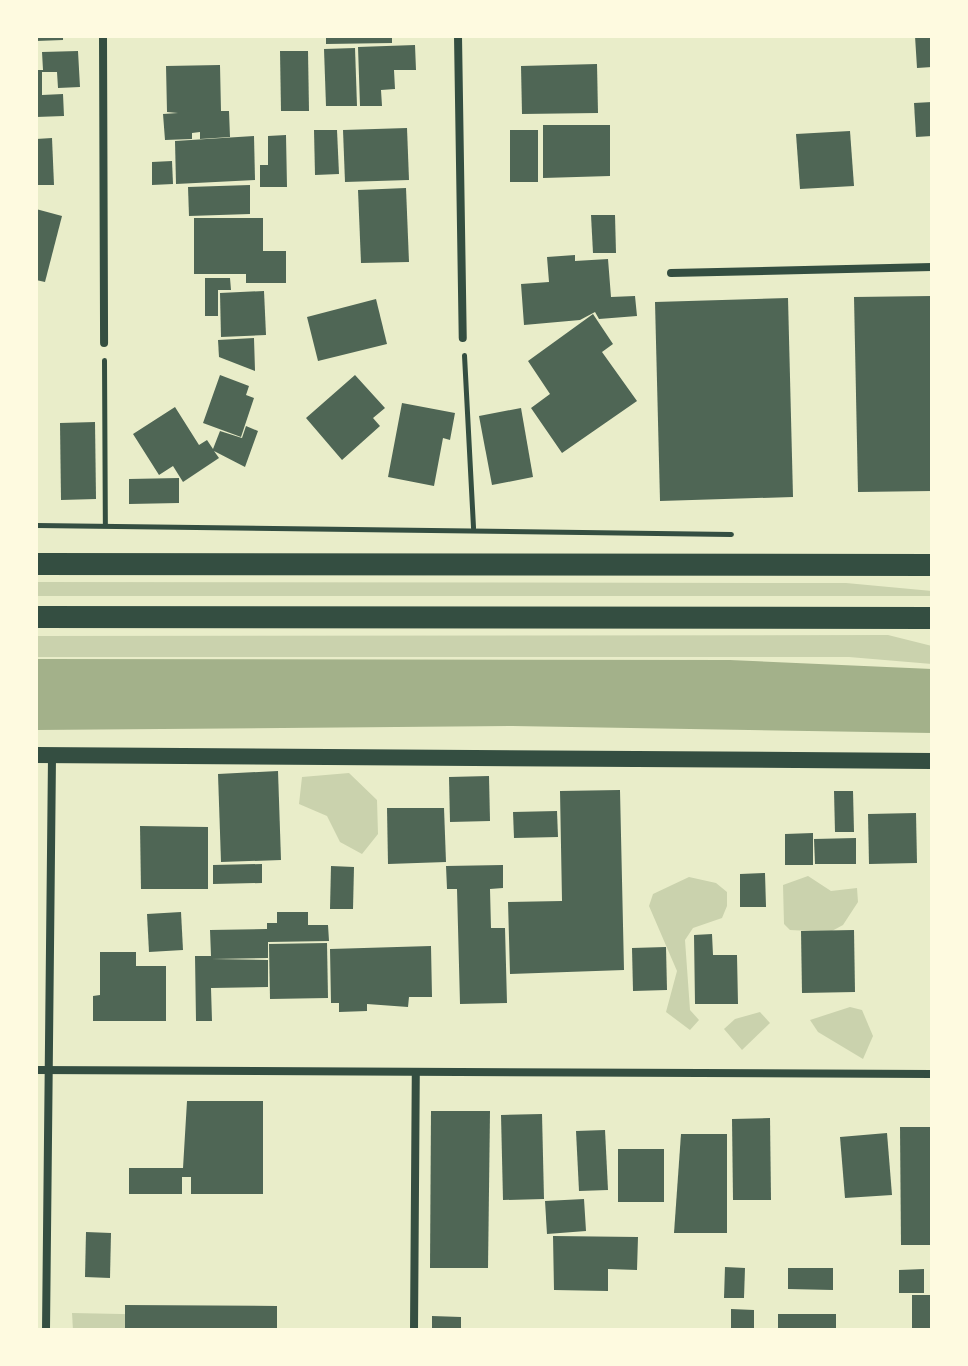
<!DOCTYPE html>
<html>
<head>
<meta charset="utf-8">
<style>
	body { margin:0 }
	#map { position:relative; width:968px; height:1366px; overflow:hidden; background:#e9edc9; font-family:Helvetica,sans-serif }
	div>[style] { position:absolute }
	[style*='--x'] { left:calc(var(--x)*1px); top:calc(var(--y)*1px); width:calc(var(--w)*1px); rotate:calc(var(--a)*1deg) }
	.green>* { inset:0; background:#cad2ad }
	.water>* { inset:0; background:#a3b18a }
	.building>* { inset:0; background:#4f6655 }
	.path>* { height:5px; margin:-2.5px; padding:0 2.5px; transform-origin:2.5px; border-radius:2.5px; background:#344e41 }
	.minor>* { height:8px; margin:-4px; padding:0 4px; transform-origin:4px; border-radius:4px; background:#344e41 }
	.secondary>* { height:16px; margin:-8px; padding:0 8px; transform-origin:8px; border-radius:8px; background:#344e41 }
	.trunk>* { height:22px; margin:-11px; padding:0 11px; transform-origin:11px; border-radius:11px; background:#344e41 }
	span { translate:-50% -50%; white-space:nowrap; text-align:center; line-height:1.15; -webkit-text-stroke:8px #fefae0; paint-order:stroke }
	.frame { position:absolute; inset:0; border:38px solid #fefae0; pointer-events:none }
</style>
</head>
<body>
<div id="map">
	<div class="green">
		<div style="clip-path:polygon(36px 582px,846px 583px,932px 591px,932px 596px,36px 596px)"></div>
		<div style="clip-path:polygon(888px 635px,932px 646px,932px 664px,849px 657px,36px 657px,36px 636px)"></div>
		<div style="clip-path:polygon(349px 773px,377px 800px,378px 834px,362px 854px,340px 842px,327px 816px,299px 804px,302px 777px)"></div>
		<div style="clip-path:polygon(808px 876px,831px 891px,857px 888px,858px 902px,843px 925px,830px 932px,790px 930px,784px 924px,783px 885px)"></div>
		<div style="clip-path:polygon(689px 877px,716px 883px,727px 892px,727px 906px,722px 918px,693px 928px,685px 940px,690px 1010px,699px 1020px,690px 1030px,666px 1012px,677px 971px,649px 906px,653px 894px)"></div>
		<div style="clip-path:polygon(850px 1007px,862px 1010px,873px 1036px,863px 1059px,818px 1032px,810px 1020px)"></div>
		<div style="clip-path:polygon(760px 1012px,770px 1023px,742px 1050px,724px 1029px,735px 1019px)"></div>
		<div style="clip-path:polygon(72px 1313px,271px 1317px,271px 1330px,73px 1330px)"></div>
	</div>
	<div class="water">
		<div style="clip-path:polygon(36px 659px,730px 660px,932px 669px,932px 733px,512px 726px,36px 730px)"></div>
	</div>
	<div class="building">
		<div style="clip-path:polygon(36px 36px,63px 36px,63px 40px,36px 41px)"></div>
		<div style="clip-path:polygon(326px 36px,392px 36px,392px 43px,326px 44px)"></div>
		<div style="clip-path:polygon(915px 36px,932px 36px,932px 67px,917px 68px)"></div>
		<div style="clip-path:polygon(415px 45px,416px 70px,394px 70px,395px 89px,381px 90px,382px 106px,360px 106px,358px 47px)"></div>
		<div style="clip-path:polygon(355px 48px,357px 106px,326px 106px,324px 49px)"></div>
		<div style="clip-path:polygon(78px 51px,80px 87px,58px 88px,57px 72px,42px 72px,42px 95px,63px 94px,64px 116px,36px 117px,36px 70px,43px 70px,42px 52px)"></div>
		<div style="clip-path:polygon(280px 51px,308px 51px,309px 111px,281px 111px)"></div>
		<div style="clip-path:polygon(597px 64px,598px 113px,522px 114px,521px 66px)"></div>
		<div style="clip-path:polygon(220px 65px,221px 111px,229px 111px,230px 137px,200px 139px,200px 132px,192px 133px,192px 139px,165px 140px,163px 114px,178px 113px,167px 112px,166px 66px)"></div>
		<div style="clip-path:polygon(932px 102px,932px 136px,916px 137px,914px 103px)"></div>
		<div style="clip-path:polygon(543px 125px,610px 125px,610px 176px,543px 178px)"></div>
		<div style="clip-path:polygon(407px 128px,409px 180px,345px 182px,343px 130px)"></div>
		<div style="clip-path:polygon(314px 130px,337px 130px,339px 174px,315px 175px)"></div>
		<div style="clip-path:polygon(510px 130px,538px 130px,538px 182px,510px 182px)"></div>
		<div style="clip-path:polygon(850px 131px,854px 186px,800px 189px,796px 134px)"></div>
		<div style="clip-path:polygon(286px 135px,287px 187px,260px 187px,260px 165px,268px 165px,268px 136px)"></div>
		<div style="clip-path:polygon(254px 136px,255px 180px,176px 184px,175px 141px)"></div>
		<div style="clip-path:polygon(52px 138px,54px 185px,36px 185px,36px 139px)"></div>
		<div style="clip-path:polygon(172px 161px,173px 184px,152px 185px,152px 162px)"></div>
		<div style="clip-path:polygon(250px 185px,250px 214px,189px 216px,188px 187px)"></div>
		<div style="clip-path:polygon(406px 188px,409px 262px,361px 263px,358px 190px)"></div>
		<div style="clip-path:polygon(36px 209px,62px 216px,45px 282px,36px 280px)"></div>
		<div style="clip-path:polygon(591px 215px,615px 215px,616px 253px,593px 253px)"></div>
		<div style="clip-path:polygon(194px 218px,263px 218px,263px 251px,286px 251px,286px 283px,246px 283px,246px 274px,194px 274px)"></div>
		<div style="clip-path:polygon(575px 255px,575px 261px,608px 259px,611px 297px,635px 296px,637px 316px,599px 319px,595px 312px,580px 320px,524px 325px,521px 284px,549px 282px,547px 257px)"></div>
		<div style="clip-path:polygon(205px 278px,230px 278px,231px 290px,218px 290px,218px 316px,205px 316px)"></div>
		<div style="clip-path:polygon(264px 291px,266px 335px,221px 337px,220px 293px)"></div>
		<div style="clip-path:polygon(932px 296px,932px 491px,858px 492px,854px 297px)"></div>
		<div style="clip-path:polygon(788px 298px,793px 497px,660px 501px,655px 302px)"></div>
		<div style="clip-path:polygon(376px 299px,387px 344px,318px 361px,307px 317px)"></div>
		<div style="clip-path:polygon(593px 314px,613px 344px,602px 352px,637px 401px,562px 453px,531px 408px,550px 394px,528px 361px)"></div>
		<div style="clip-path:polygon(254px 338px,255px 371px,219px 357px,218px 340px)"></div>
		<div style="clip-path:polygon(220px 375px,249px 386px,246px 395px,254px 398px,241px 437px,203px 423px)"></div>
		<div style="clip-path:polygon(355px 375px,385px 408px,373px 418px,380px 426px,342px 460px,306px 418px)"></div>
		<div style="clip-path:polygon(402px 403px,455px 413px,450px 440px,443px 438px,434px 486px,388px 477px)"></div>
		<div style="clip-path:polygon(175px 407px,199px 445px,207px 440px,213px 449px,220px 431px,242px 438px,246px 426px,258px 431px,245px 467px,214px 451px,219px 458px,183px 482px,173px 466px,159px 475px,133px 434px)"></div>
		<div style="clip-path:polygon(521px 408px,533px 477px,492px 485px,479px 416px)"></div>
		<div style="clip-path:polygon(95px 422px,96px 499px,61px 500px,60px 423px)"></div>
		<div style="clip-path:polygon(179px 478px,179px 503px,129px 504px,129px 479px)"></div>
		<div style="clip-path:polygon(278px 771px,281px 860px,221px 862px,218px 774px)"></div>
		<div style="clip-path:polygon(489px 776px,490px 821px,450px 822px,449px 777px)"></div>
		<div style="clip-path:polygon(620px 790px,624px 970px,510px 974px,508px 902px,562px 901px,560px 791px)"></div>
		<div style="clip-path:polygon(834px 791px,853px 791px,854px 832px,835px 832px)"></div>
		<div style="clip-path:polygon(387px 808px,444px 808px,446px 862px,388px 864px)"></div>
		<div style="clip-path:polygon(557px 811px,558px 837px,514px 838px,513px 812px)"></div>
		<div style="clip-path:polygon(916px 813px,917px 863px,869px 864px,868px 814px)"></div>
		<div style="clip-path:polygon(140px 826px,208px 827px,208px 889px,141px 889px)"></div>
		<div style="clip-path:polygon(813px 833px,813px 865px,785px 865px,785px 834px)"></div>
		<div style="clip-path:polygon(856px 838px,856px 864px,815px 864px,814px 839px)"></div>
		<div style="clip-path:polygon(262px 864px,262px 883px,213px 884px,213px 865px)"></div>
		<div style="clip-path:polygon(503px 865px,503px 888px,490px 889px,491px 928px,505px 928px,507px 1003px,460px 1004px,457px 889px,447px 889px,446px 866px)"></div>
		<div style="clip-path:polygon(331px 866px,354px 867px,353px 909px,330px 909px)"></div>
		<div style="clip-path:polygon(765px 873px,766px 907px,740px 907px,740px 874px)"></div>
		<div style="clip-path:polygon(181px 912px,183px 950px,149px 952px,147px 914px)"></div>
		<div style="clip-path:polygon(277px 912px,308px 912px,308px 925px,328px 925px,329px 941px,268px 942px,268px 958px,211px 959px,268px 960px,268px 987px,211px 988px,212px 1021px,196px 1021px,195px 956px,211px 956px,210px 930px,267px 929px,267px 923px,277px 923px)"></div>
		<div style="clip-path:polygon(854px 930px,855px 992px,802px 993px,801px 931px)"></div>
		<div style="clip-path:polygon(712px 934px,713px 955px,737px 955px,738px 1004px,695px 1004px,694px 935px)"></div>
		<div style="clip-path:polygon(327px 943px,328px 998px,270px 999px,269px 944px)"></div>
		<div style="clip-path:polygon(431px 946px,432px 997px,409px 997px,408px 1007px,367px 1004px,367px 1011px,339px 1012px,339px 1003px,331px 1003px,330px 949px)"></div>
		<div style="clip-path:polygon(666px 947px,667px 990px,633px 991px,632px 948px)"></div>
		<div style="clip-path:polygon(100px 952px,136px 952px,136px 966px,166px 966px,166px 1021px,93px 1021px,93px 996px,100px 995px)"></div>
		<div style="clip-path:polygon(187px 1101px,263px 1101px,263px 1194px,191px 1194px,191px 1177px,182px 1177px,182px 1194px,129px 1194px,129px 1168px,183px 1168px)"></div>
		<div style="clip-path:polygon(431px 1111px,490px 1111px,488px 1268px,430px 1268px)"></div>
		<div style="clip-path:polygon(542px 1114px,544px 1199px,503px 1200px,501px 1115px)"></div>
		<div style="clip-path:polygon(770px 1118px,771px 1200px,733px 1200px,732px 1119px)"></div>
		<div style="clip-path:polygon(900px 1127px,932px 1127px,932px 1245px,901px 1245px)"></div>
		<div style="clip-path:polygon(605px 1130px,608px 1190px,579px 1191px,576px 1131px)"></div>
		<div style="clip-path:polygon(887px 1133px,892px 1195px,845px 1198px,840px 1137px)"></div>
		<div style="clip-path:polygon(681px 1134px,727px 1134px,727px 1233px,674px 1233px)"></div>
		<div style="clip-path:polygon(618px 1149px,664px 1149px,664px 1202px,618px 1202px)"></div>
		<div style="clip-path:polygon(584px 1199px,586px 1231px,547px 1234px,545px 1201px)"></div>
		<div style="clip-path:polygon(86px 1232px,111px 1233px,110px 1278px,85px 1277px)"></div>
		<div style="clip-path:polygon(553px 1236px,638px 1237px,637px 1270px,608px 1269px,608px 1291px,554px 1290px)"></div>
		<div style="clip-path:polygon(725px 1267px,745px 1268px,744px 1298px,724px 1298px)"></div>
		<div style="clip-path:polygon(788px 1268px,833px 1268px,833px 1290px,788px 1289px)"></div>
		<div style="clip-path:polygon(924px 1269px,924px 1293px,899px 1293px,899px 1270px)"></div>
		<div style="clip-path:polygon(912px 1295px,932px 1295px,932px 1330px,912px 1330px)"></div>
		<div style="clip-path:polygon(125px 1305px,277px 1306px,277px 1330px,125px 1330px)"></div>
		<div style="clip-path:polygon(731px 1309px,754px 1310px,754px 1330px,731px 1330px)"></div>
		<div style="clip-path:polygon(778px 1314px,836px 1314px,836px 1330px,778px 1330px)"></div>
		<div style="clip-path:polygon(432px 1316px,461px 1317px,461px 1330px,432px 1330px)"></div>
	</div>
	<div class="path">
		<div style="--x:464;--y:355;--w:173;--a:87"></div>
		<div style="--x:104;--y:360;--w:165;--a:89.7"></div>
		<div style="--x:36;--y:525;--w:695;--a:0.74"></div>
	</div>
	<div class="minor">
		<div style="--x:103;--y:36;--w:307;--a:89.8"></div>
		<div style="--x:458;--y:36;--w:302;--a:89.1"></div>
		<div style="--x:671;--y:273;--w:261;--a:-1.3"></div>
		<div style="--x:36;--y:1070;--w:896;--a:0.26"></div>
		<div style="--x:46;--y:1330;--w:575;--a:-89.4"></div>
		<div style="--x:414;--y:1330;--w:257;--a:-89.6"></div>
	</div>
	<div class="secondary">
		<div style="--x:36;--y:755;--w:896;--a:0.38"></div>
	</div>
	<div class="trunk">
		<div style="--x:36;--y:564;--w:896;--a:0.06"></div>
		<div style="--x:36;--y:617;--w:896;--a:0.06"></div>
	</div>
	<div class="frame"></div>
</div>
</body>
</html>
